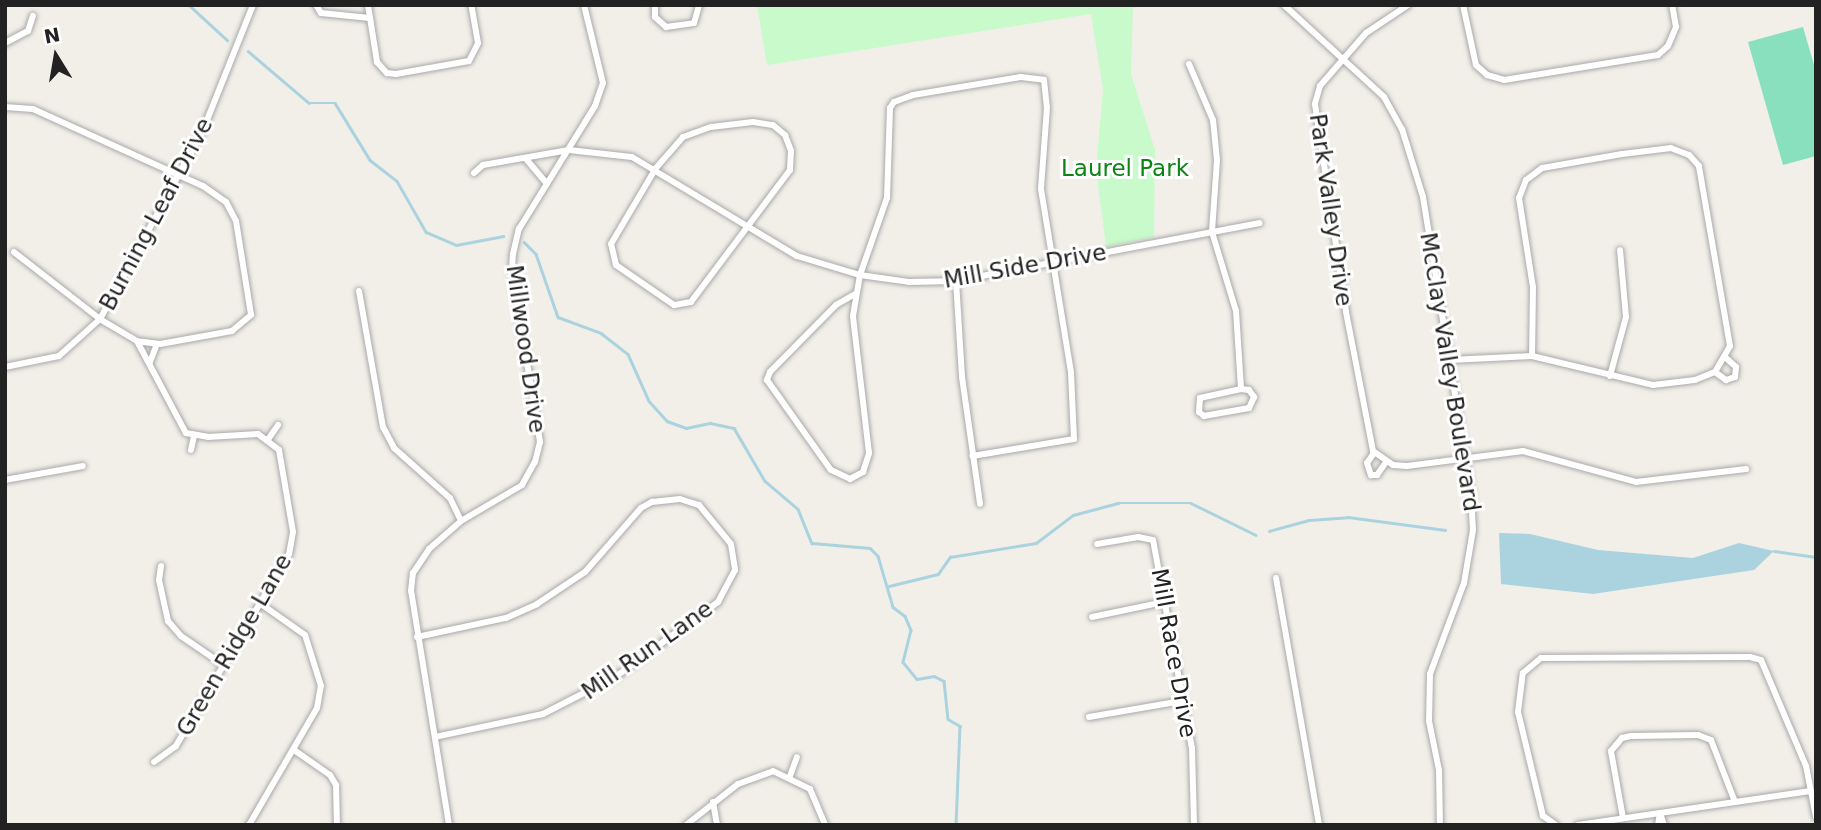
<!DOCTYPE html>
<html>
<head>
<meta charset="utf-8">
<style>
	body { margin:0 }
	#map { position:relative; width:1821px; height:830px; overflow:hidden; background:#f2efe9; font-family:"DejaVu Sans",sans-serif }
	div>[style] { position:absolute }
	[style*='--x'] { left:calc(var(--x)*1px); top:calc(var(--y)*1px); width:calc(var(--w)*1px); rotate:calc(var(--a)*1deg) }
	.park>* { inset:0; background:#c8facc }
	.pitch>* { inset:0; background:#88e0be }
	.water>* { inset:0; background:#aad3df }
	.stream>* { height:2.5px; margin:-1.25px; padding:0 1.25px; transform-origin:1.25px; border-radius:1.25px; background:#aad3df }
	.roads { filter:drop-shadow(0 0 2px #a9a9a9) drop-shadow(0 0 2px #a9a9a9) }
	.minor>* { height:6px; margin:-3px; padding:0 3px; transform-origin:3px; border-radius:3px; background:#fff }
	span { translate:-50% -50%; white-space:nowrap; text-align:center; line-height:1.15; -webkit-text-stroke:6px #fff; paint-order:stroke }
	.park-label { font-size:23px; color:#0c8416 }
	.street-label { font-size:23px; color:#222 }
	.frame { position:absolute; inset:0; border:7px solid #222; pointer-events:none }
	.north { position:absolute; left:21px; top:21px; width:70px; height:70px; -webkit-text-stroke:5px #fff; paint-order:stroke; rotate:349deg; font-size:19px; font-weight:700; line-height:28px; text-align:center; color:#222 }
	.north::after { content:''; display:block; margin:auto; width:24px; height:32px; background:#222; clip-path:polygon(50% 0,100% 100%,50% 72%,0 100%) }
</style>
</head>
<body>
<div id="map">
	<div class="park">
		<div style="clip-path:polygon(757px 5px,1146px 5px,1133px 8px,1131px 74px,1155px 150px,1154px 237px,1106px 247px,1096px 169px,1103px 90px,1091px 14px,767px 65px)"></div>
	</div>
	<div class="pitch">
		<div style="clip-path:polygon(1803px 27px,1816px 72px,1816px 156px,1783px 165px,1748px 42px)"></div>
	</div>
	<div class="water">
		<div style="clip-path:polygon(1499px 533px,1530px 534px,1598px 550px,1693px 558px,1739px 543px,1774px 551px,1754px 570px,1593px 594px,1501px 584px)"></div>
	</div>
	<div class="stream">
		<div style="--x:189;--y:5;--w:52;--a:42.6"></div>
		<div style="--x:248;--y:51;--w:80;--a:40.4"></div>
		<div style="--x:309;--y:103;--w:26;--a:0"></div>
		<div style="--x:335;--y:103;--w:67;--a:58.4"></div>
		<div style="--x:370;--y:160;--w:34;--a:38"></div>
		<div style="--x:397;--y:181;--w:59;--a:60.4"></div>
		<div style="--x:426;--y:232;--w:33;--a:23"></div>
		<div style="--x:456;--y:245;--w:48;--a:-10.8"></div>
		<div style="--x:524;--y:242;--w:17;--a:45"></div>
		<div style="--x:536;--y:254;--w:67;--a:70.8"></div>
		<div style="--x:558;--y:317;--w:46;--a:20.4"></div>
		<div style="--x:601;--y:333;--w:34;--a:38"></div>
		<div style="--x:628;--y:354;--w:51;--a:65.9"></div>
		<div style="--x:649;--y:401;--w:27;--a:48"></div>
		<div style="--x:667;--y:421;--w:20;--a:20"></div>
		<div style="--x:686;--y:428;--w:25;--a:-12"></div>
		<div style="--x:710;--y:423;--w:25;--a:12"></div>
		<div style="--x:734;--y:428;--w:61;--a:59.7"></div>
		<div style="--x:765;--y:481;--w:43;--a:40.3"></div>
		<div style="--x:798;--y:509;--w:37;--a:68"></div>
		<div style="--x:812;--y:543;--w:58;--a:4.9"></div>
		<div style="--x:870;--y:548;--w:11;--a:45"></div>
		<div style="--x:878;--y:556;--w:53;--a:73.6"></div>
		<div style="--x:893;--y:607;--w:15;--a:37"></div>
		<div style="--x:905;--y:616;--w:15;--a:67"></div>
		<div style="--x:911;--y:630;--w:33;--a:104"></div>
		<div style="--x:903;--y:662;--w:22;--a:51"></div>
		<div style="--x:917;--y:679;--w:17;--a:-10"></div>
		<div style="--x:934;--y:676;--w:11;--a:27"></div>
		<div style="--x:944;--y:681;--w:38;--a:84"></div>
		<div style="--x:948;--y:719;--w:14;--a:30"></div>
		<div style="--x:960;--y:726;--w:99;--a:92.3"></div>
		<div style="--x:1269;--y:531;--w:41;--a:-15.4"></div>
		<div style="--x:1309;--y:520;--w:39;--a:-4"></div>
		<div style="--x:1348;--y:517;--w:98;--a:7.6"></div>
		<div style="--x:1774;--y:551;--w:42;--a:8.1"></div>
		<div style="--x:889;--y:586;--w:50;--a:-13.8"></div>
		<div style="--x:938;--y:574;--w:21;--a:-55"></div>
		<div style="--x:950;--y:557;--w:87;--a:-9.2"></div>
		<div style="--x:1036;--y:543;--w:46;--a:-37.1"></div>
		<div style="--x:1073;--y:515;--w:47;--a:-14.9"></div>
		<div style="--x:1118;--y:503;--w:73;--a:0"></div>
		<div style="--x:1191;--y:503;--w:72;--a:26.2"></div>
	</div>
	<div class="roads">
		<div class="minor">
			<div style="--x:316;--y:5;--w:9;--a:58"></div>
			<div style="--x:321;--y:13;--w:49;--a:5.8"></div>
			<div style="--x:368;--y:5;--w:58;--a:81"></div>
			<div style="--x:377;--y:62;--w:15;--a:48"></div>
			<div style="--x:387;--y:73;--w:9;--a:6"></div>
			<div style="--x:396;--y:74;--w:74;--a:-10.1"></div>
			<div style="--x:469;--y:61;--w:20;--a:-63"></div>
			<div style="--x:478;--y:43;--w:39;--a:-100"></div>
			<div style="--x:655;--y:5;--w:12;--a:90"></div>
			<div style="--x:655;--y:17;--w:15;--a:42"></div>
			<div style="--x:666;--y:27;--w:28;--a:-8"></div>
			<div style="--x:694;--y:23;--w:19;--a:-74"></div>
			<div style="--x:1284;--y:5;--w:136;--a:42.6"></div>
			<div style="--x:1384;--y:97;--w:37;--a:61"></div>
			<div style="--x:1402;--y:129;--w:71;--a:72.8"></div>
			<div style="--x:1423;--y:197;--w:300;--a:80.8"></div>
			<div style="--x:1471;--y:493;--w:37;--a:87"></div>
			<div style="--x:1473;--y:530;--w:54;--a:99.6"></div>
			<div style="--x:1464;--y:583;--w:97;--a:110.5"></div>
			<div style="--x:1430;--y:674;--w:47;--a:91.2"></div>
			<div style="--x:1429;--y:721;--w:50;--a:78.5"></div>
			<div style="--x:1439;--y:770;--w:55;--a:89"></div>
			<div style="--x:1408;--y:5;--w:50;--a:146.3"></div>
			<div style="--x:1366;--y:33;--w:70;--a:131"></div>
			<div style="--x:1320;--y:86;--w:19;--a:106"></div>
			<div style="--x:1315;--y:104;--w:210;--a:81.5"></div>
			<div style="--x:1346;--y:312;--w:142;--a:79"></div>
			<div style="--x:1373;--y:451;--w:24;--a:35"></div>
			<div style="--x:1393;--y:465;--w:14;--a:4"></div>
			<div style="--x:1407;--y:466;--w:117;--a:-7.4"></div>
			<div style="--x:1523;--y:451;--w:117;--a:15.3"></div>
			<div style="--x:1636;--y:482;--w:111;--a:-6.7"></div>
			<div style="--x:1463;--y:5;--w:61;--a:77.8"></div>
			<div style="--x:1476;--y:65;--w:15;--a:42"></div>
			<div style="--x:1487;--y:75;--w:18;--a:16"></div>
			<div style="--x:1504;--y:80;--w:156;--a:-9.2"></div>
			<div style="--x:1658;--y:55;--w:13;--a:-42"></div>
			<div style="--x:1668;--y:46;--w:21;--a:-67"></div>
			<div style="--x:1676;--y:27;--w:22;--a:-100"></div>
			<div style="--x:5;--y:43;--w:26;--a:-28"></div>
			<div style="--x:28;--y:31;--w:16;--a:-72"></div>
			<div style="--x:1189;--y:64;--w:61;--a:66.8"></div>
			<div style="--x:1213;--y:120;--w:40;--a:84.3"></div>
			<div style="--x:1217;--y:160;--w:72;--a:94"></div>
			<div style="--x:1212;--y:232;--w:83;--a:73.1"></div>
			<div style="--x:1236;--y:311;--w:78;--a:86.3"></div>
			<div style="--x:5;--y:107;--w:28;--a:4"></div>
			<div style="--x:33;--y:109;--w:187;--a:24.4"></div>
			<div style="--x:203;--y:186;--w:28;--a:35"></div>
			<div style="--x:226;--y:202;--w:21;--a:62"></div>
			<div style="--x:236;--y:221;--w:95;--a:80.9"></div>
			<div style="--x:251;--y:315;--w:25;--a:140"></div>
			<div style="--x:232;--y:331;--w:73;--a:169.8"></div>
			<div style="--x:160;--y:344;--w:23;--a:-173"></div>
			<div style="--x:137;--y:341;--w:43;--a:-149.3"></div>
			<div style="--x:100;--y:319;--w:109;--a:-142.1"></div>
			<div style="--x:753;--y:122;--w:20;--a:9"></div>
			<div style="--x:773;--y:125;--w:16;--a:40"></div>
			<div style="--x:785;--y:135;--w:17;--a:69"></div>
			<div style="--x:791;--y:151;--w:19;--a:93"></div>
			<div style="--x:790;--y:170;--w:165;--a:126.9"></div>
			<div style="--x:691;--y:302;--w:17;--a:170"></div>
			<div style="--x:674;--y:305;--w:70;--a:-145.4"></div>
			<div style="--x:616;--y:265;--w:22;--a:-103"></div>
			<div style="--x:611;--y:244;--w:88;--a:-59.4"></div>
			<div style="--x:656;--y:168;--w:41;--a:-48.9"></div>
			<div style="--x:683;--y:137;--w:30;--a:-20"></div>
			<div style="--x:711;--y:127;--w:42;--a:-6.8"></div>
			<div style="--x:527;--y:160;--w:31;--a:50"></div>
			<div style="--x:474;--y:173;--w:12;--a:-42"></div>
			<div style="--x:483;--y:165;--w:87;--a:-9.9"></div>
			<div style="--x:569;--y:150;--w:63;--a:6.3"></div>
			<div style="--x:632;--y:157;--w:192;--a:31"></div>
			<div style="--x:797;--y:256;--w:66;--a:16.8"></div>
			<div style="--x:860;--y:275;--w:49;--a:8.1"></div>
			<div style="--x:909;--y:282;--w:47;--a:-1.2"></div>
			<div style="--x:956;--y:281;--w:309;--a:-10.8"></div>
			<div style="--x:956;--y:281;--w:96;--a:86.4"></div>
			<div style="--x:962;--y:377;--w:128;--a:81.9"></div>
			<div style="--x:359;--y:291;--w:138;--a:80"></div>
			<div style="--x:383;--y:427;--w:24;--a:62"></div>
			<div style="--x:394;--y:448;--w:75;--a:41.8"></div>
			<div style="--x:450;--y:498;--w:25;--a:64"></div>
			<div style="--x:855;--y:294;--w:22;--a:150"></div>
			<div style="--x:836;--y:305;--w:94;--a:134.6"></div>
			<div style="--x:770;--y:372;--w:9;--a:111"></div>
			<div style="--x:767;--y:380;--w:110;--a:54.6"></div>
			<div style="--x:831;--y:470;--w:21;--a:25"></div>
			<div style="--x:850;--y:479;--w:15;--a:-28"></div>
			<div style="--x:863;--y:472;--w:20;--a:-72"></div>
			<div style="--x:869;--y:453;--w:138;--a:-96.7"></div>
			<div style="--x:853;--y:316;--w:42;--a:-80.3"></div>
			<div style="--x:860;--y:275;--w:82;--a:-70.7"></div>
			<div style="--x:887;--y:198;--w:90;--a:-88.1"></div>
			<div style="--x:890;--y:108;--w:7;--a:-56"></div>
			<div style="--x:894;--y:102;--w:20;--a:-20"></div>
			<div style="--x:913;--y:95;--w:109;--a:-9.5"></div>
			<div style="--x:1021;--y:77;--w:23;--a:7"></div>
			<div style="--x:1044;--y:80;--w:27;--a:84"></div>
			<div style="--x:1047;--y:107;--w:82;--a:94.2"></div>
			<div style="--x:1041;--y:189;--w:186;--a:80.7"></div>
			<div style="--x:1071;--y:373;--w:66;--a:87.4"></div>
			<div style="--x:1074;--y:439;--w:103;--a:170.5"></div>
			<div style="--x:137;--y:341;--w:104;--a:62"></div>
			<div style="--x:186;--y:433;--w:22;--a:10"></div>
			<div style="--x:208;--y:437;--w:50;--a:-3.4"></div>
			<div style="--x:258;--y:434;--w:26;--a:37"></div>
			<div style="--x:279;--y:450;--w:83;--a:80.3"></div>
			<div style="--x:293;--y:532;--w:22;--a:100"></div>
			<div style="--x:289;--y:554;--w:223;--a:120.5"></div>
			<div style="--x:176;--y:746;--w:27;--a:144"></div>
			<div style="--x:1450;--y:360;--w:82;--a:-2.8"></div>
			<div style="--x:1532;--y:356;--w:124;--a:13.5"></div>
			<div style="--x:1653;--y:385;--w:42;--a:-6.8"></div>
			<div style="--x:1695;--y:380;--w:22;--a:-22"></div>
			<div style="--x:1715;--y:372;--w:30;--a:-60"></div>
			<div style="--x:1730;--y:346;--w:183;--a:-99.8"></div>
			<div style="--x:1699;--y:166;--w:15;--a:-132"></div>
			<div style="--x:1689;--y:155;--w:19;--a:-159"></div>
			<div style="--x:1671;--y:148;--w:49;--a:173"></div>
			<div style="--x:1622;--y:154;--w:81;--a:170.1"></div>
			<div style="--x:1542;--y:168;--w:20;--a:143"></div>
			<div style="--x:1526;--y:180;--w:19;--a:111"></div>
			<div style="--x:1519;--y:198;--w:90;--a:81.1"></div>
			<div style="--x:1533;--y:287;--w:69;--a:90.8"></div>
			<div style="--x:150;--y:362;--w:19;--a:-69"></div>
			<div style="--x:5;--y:367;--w:55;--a:-11.5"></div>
			<div style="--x:59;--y:356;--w:55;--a:-42.1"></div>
			<div style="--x:100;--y:319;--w:215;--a:-61.4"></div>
			<div style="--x:203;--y:130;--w:135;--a:-68.2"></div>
			<div style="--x:1715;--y:372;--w:14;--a:36"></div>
			<div style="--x:1726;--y:380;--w:9;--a:-18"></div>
			<div style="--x:1735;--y:377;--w:10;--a:-84"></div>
			<div style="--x:1736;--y:367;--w:13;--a:-138"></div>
			<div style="--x:1610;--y:376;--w:61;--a:-74.8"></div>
			<div style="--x:1626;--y:317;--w:67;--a:-95.1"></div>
			<div style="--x:1241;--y:389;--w:8;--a:7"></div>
			<div style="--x:1249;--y:390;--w:9;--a:54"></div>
			<div style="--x:1254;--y:397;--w:12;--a:114"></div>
			<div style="--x:1249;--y:408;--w:46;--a:169.9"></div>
			<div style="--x:1204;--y:416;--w:6;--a:-141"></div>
			<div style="--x:1199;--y:412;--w:14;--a:-86"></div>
			<div style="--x:1200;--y:398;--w:42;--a:-12.4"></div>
			<div style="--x:269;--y:438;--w:16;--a:-55"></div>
			<div style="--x:191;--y:450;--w:14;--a:-78"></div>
			<div style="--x:1374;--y:453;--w:12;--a:125"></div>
			<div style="--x:1367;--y:463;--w:13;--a:72"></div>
			<div style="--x:1371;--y:475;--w:6;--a:0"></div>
			<div style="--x:1377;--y:475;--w:16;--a:-55"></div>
			<div style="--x:5;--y:480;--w:79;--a:-10.2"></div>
			<div style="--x:1097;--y:544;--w:42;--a:-9.7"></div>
			<div style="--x:1138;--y:537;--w:15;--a:11"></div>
			<div style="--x:1153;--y:540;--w:212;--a:79.4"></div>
			<div style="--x:1192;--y:748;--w:77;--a:88.5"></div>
			<div style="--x:161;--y:566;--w:14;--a:98"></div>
			<div style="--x:159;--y:580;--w:42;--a:77.6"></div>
			<div style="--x:168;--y:621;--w:20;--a:49"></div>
			<div style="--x:181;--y:636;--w:50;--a:34.3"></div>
			<div style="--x:1276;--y:578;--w:251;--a:80.1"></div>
			<div style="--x:1092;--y:617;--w:74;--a:-11.8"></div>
			<div style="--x:417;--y:637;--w:91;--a:-12.1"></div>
			<div style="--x:506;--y:618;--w:34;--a:-24"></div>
			<div style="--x:537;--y:604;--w:58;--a:-33.7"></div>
			<div style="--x:585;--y:572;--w:85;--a:-48.8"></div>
			<div style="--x:641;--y:508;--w:13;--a:-29"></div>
			<div style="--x:652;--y:502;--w:28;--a:-6"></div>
			<div style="--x:680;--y:499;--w:20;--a:18"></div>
			<div style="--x:699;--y:505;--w:50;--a:50.6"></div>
			<div style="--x:731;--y:544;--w:26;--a:81"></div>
			<div style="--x:735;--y:570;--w:36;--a:118"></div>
			<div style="--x:718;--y:602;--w:127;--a:143.9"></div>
			<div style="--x:615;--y:677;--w:81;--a:152.8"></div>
			<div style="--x:543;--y:714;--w:110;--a:168"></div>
			<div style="--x:1089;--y:717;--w:94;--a:-9.8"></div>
			<div style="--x:294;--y:750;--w:44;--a:34.8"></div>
			<div style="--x:330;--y:775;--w:12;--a:59"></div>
			<div style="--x:336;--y:785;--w:40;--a:88.6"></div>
			<div style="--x:790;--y:776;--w:20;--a:-70"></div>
			<div style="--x:713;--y:802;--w:23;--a:80"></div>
			<div style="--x:1660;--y:813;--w:13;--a:72"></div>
			<div style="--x:1623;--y:818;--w:68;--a:-100.2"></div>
			<div style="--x:1611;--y:751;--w:17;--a:-50"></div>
			<div style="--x:1622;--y:738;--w:9;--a:-13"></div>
			<div style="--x:1631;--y:736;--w:67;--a:-0.9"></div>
			<div style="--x:1698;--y:735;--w:14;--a:21"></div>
			<div style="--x:1711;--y:740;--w:66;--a:68.8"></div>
			<div style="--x:249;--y:825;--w:135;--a:-59.8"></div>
			<div style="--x:317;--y:708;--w:22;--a:-80"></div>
			<div style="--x:321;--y:686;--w:53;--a:-107.4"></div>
			<div style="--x:305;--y:635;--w:54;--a:-144.8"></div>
			<div style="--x:449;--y:825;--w:237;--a:-99.2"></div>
			<div style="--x:411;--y:591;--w:18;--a:-84"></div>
			<div style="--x:413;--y:573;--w:29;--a:-56"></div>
			<div style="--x:429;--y:549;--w:43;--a:-41.2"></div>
			<div style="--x:461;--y:521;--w:71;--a:-30.5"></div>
			<div style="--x:522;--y:485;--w:26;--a:-61"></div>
			<div style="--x:535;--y:462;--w:21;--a:-76"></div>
			<div style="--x:540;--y:442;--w:173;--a:-99.3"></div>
			<div style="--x:512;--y:271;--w:17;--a:-87"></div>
			<div style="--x:513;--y:254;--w:26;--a:-77"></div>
			<div style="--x:519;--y:229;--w:145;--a:-58.3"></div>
			<div style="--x:595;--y:106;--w:24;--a:-71"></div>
			<div style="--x:603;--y:83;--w:80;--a:-103.7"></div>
			<div style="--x:686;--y:825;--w:66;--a:-38.3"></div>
			<div style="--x:738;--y:784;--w:37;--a:-20"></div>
			<div style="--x:773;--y:771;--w:41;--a:25.9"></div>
			<div style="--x:810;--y:789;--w:39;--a:67"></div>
			<div style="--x:1556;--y:825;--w:16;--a:-145"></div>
			<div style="--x:1543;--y:816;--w:107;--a:-103.5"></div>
			<div style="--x:1518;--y:712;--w:39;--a:-83"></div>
			<div style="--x:1523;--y:673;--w:23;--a:-40"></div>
			<div style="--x:1541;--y:658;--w:209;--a:-0.3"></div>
			<div style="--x:1750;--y:657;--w:11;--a:15"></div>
			<div style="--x:1761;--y:660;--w:115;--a:67"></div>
			<div style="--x:1806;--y:766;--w:52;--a:78.9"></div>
			<div style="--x:1578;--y:825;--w:235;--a:-8.3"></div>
			<div style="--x:1658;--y:825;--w:12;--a:-81"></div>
		</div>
	</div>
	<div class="park-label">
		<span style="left:1125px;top:168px">Laurel Park</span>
	</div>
	<div class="street-label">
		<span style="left:1331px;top:210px;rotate:82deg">Park Valley Drive</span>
		<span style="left:156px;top:214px;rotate:-62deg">Burning Leaf Drive</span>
		<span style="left:1025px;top:266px;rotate:-10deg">Mill Side Drive</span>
		<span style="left:526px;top:349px;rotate:82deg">Millwood Drive</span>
		<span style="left:1450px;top:372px;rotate:81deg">McClay Valley Boulevard</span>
		<span style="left:234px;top:645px;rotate:-60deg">Green Ridge Lane</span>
		<span style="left:647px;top:650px;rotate:-35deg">Mill Run Lane</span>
		<span style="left:1174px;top:653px;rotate:80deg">Mill Race Drive</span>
	</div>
	<div class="frame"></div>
	<div class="north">N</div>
</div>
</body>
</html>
